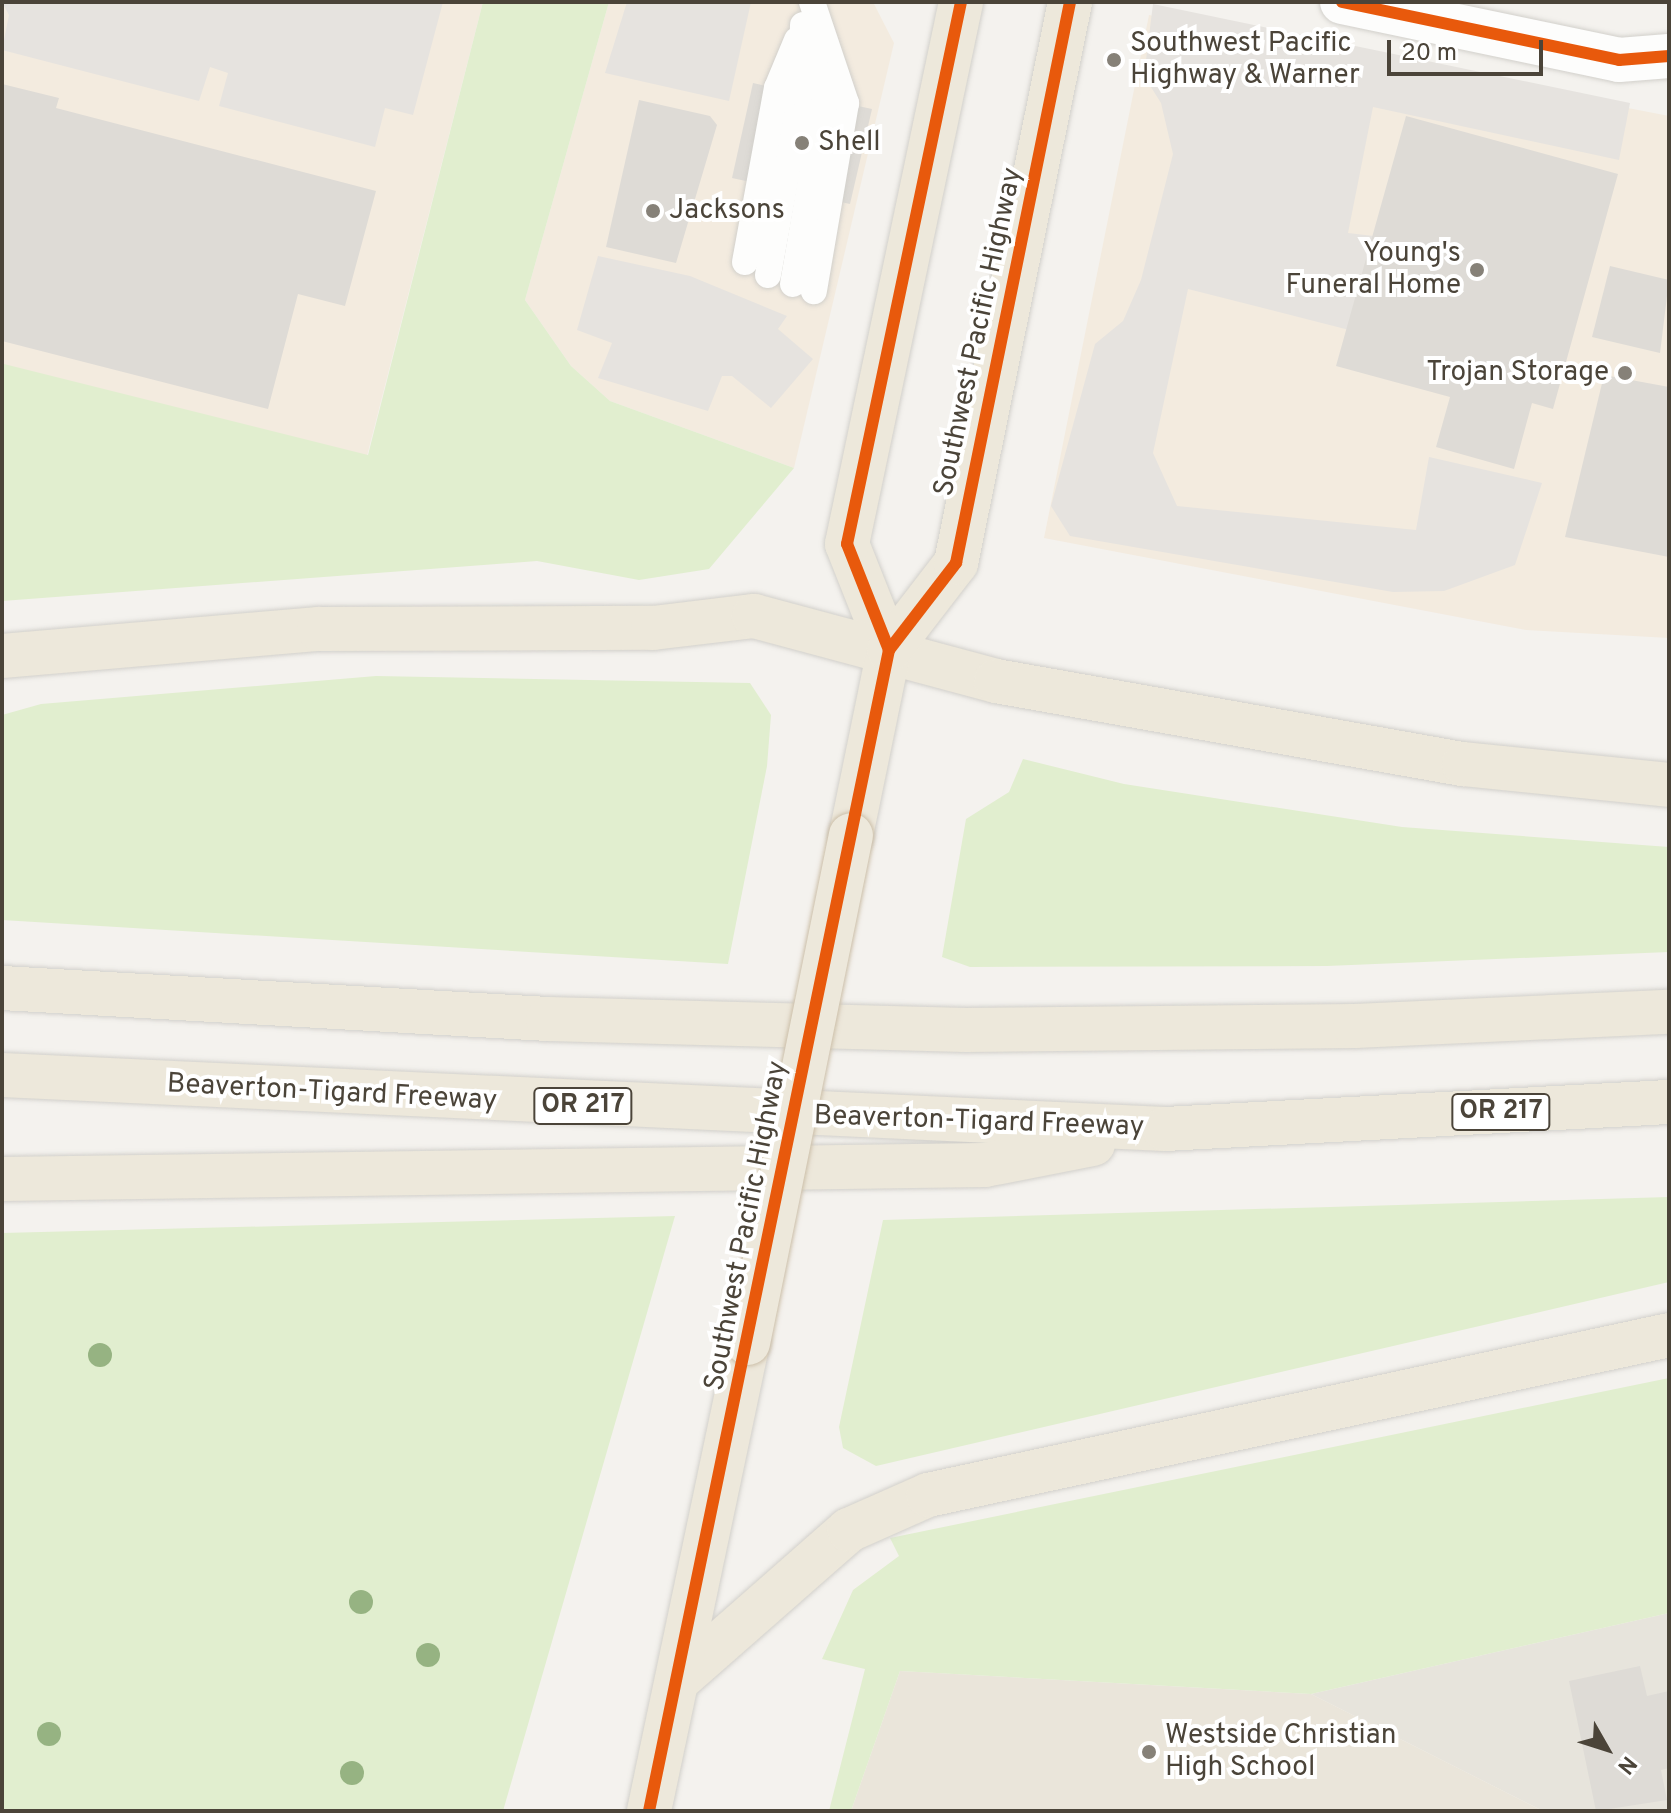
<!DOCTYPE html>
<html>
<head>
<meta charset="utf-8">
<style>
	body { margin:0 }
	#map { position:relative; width:1671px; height:1813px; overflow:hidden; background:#f4f2ee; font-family:Overpass,sans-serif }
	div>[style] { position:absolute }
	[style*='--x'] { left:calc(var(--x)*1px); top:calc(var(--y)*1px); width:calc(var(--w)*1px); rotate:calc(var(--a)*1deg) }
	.residential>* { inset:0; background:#e7e4dc }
	.commercial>* { inset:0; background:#f3ebdf }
	.education>* { inset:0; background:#eae5da }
	.green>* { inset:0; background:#e1eecf }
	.parking>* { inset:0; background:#e6e3df }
	.building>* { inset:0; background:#dedbd6 }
	.roads { filter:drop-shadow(0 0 2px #d2d0cb) drop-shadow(0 0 2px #d2d0cb) }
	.lane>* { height:26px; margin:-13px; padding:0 13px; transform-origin:13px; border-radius:13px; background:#fdfdfc }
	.street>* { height:44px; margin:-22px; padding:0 22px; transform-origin:22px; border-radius:22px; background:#fdfdfc }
	.highway>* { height:44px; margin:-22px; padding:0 22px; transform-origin:22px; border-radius:22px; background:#ede8db }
	.bridges { filter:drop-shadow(0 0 2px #ccbfa9) drop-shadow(0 0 2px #ccbfa9) }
	.highway-bridge>* { height:44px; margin:-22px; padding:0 22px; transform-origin:22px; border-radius:22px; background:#ede8db }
	.cycleway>* { height:12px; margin:-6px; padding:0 6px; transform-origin:6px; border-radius:6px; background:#e8590c }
	.trees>* { width:24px; height:24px; margin:-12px; border-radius:50%; background:#96b382 }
	.dots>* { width:22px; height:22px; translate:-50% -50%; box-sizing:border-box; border:4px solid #fff; border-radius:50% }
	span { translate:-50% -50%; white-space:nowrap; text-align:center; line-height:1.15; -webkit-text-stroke:8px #fff; paint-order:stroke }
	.shield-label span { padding:2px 6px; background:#fff; border:2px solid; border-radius:6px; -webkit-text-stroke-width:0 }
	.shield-label { font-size:26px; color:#4b4439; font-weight:700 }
	.poi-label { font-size:28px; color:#4b4439 }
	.left { translate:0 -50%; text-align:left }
	.right { translate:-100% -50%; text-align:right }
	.street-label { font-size:28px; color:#4b4439 }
	.frame { position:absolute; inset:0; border:4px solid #4b4439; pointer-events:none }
	.north { position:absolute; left:1567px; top:1709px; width:80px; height:80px; -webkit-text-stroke:6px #fff; paint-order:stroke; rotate:129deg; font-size:22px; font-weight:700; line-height:32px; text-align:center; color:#4b4439 }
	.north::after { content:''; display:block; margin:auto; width:28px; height:36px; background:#4b4439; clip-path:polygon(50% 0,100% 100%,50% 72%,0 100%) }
	.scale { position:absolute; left:1387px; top:40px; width:156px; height:36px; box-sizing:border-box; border:4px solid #4b4439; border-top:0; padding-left:10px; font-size:24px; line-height:28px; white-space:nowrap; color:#4b4439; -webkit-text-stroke:6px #fff; paint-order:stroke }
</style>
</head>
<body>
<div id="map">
	<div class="residential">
		<div style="clip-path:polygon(1669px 1613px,1669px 1811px,1543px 1811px,1311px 1694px)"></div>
	</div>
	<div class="commercial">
		<div style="clip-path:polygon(2px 2px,483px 2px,367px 456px,2px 486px)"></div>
		<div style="clip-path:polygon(609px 2px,873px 2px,894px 43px,794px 468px,610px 401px,571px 366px,525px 300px)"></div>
		<div style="clip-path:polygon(1149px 15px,1669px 116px,1669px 638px,1526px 630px,1044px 538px)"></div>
	</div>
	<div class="education">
		<div style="clip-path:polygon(900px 1671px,1311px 1694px,1543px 1811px,851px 1811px)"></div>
	</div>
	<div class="green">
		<div style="clip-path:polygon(483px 2px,609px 2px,525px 300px,571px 366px,610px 401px,794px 468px,709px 569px,639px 580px,537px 561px,2px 601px,4px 364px,368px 455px)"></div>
		<div style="clip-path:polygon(376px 676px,750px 683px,771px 715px,767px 766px,728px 964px,2px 920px,2px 715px,41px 704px)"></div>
		<div style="clip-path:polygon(1023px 759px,1124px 784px,1402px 827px,1669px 847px,1669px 952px,1327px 966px,970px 967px,942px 957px,966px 819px,1009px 792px)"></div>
		<div style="clip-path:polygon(1669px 1197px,1669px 1282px,876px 1466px,843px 1448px,839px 1427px,883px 1220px)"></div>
		<div style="clip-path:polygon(675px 1216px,503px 1811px,2px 1811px,2px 1233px)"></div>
		<div style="clip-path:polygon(1669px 1378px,1669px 1613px,1311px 1694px,900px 1671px,851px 1811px,829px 1811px,865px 1669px,822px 1659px,853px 1590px,899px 1556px,890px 1538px)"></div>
	</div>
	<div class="parking">
		<div style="clip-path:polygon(2px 2px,443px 2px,413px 115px,385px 108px,375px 147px,219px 106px,228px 73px,210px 67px,199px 101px,2px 50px,9px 15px)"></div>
		<div style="clip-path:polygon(627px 2px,751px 2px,729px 101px,605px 73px)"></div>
		<div style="clip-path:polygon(1153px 4px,1630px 103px,1619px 160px,1373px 107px,1348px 233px,1382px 237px,1361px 333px,1188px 289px,1153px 453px,1177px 506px,1416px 530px,1429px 457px,1542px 483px,1515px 565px,1444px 591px,1393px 592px,1070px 536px,1051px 506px,1095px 344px,1123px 321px,1141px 280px,1173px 154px,1161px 103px,1144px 76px)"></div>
		<div style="clip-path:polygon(598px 256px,690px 276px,787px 316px,778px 329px,813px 359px,771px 408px,732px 376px,722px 376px,708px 411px,598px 378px,612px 343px,577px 330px)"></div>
	</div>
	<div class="building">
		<div style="clip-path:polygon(753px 83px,872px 109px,850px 204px,732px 178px)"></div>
		<div style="clip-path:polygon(2px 84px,59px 98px,56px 108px,376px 191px,345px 306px,298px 294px,268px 409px,2px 341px)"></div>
		<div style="clip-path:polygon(639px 100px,710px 116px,717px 125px,676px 263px,606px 247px)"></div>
		<div style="clip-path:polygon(1406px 116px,1618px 174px,1553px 409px,1532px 403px,1514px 469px,1436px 447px,1450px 397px,1336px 366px)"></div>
		<div style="clip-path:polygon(1610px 266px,1669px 280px,1660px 353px,1592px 337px)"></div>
		<div style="clip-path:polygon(1604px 375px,1669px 387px,1669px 557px,1565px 537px)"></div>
		<div style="clip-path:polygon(1640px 1666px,1647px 1696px,1669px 1691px,1669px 1768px,1661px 1770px,1667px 1800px,1596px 1811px,1569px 1681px)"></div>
	</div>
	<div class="roads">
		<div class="lane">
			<div style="--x:812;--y:2;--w:107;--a:71.4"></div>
			<div style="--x:846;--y:103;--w:191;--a:99.7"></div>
			<div style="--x:745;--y:262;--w:177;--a:-79.6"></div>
			<div style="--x:777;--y:88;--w:52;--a:-67.4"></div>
			<div style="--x:768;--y:275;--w:185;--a:-79.7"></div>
			<div style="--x:801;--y:93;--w:68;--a:-88.3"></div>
			<div style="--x:793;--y:284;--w:189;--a:-80.2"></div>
			<div style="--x:825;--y:98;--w:41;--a:-107.1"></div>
		</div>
		<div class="street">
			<div style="--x:1342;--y:2;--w:283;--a:11.8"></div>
			<div style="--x:1619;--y:60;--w:50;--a:-4.6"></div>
		</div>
		<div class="highway">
			<div style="--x:889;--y:650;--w:114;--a:-111.6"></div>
			<div style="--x:847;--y:544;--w:554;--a:-78.12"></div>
			<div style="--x:2;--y:656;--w:318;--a:-4.9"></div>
			<div style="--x:319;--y:629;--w:334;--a:-0.2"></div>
			<div style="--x:653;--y:628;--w:102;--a:-6.8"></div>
			<div style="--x:754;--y:616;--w:251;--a:15"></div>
			<div style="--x:996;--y:681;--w:475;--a:10.1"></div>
			<div style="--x:1464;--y:764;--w:206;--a:5.8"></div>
			<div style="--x:851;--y:835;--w:189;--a:-78.4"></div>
			<div style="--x:889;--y:650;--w:110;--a:-52.4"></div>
			<div style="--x:956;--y:563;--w:572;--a:-78.51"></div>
			<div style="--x:2;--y:988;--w:547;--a:3.25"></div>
			<div style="--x:548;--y:1019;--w:418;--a:1.5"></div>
			<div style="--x:966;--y:1030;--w:389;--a:-0.6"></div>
			<div style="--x:1355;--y:1026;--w:314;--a:-2.6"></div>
			<div style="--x:2;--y:1075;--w:1164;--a:2.66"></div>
			<div style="--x:1165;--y:1129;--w:505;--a:-3.07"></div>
			<div style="--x:2;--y:1179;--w:983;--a:-0.82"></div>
			<div style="--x:985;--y:1165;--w:110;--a:-11"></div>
			<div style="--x:677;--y:1681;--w:229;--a:-41.3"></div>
			<div style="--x:849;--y:1530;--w:86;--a:-23.9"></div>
			<div style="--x:928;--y:1495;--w:758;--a:-12.18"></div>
			<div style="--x:649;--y:1811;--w:478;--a:-78.1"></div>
		</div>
	</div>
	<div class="bridges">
		<div class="highway-bridge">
			<div style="--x:748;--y:1343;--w:518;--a:-78.54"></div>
		</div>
	</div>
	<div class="cycleway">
		<div style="--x:1342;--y:2;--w:283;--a:11.8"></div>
		<div style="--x:1619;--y:60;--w:50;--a:-4.6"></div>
		<div style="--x:889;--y:650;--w:114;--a:-111.6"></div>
		<div style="--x:847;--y:544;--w:554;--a:-78.12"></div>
		<div style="--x:649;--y:1811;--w:1186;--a:-78.32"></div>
		<div style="--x:889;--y:650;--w:110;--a:-52.4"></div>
		<div style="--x:956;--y:563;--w:572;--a:-78.51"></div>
	</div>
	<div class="trees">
		<div style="left:100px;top:1355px"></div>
		<div style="left:361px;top:1602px"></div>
		<div style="left:428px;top:1655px"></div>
		<div style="left:49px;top:1734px"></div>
		<div style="left:352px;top:1773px"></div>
	</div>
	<div class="dots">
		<div style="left:1114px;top:60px;background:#868178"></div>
		<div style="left:802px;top:143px;background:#868178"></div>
		<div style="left:653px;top:211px;background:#868178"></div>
		<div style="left:1477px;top:270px;background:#868178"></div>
		<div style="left:1625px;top:373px;background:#868178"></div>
		<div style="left:1149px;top:1752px;background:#868178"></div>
	</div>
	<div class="shield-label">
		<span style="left:583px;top:1106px">OR 217</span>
		<span style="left:1501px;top:1112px">OR 217</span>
	</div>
	<div class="poi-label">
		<span class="left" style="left:1130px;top:60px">Southwest Pacific<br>Highway &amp; Warner</span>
		<span class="left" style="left:818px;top:143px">Shell</span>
		<span class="left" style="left:669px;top:211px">Jacksons</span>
		<span class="right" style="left:1461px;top:270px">Young's<br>Funeral Home</span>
		<span class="right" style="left:1609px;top:373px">Trojan Storage</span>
		<span class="left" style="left:1165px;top:1752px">Westside Christian<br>High School</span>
	</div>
	<div class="street-label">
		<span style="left:979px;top:332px;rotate:-78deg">Southwest Pacific Highway</span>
		<span style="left:332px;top:1093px;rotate:3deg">Beaverton-Tigard Freeway</span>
		<span style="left:979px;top:1122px;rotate:2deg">Beaverton-Tigard Freeway</span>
		<span style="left:747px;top:1226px;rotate:-79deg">Southwest Pacific Highway</span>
	</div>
	<div class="frame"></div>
	<div class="north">N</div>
	<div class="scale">20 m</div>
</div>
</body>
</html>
